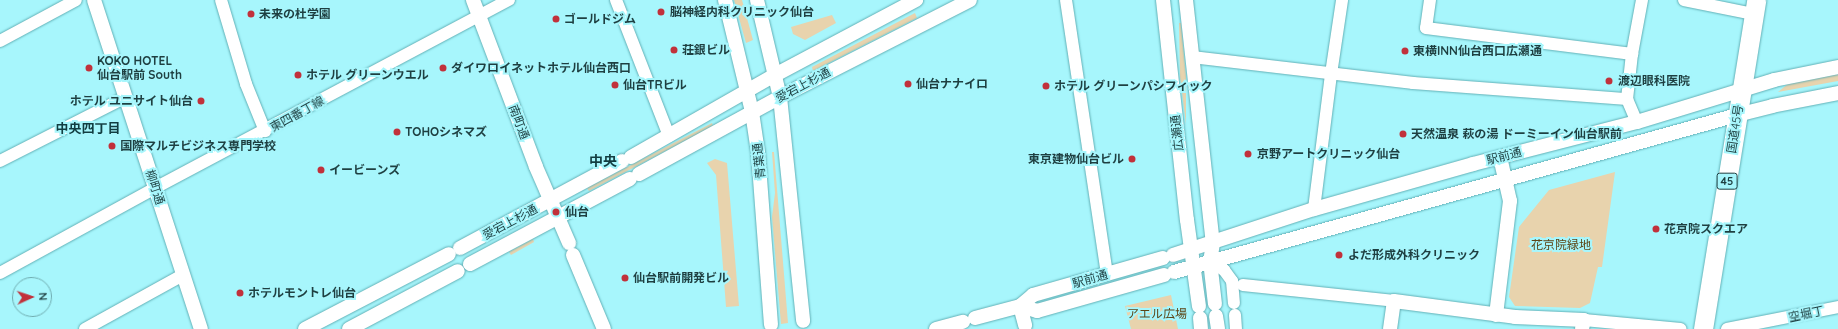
<!DOCTYPE html>
<html>
<head>
<meta charset="utf-8">
<style>
	body { margin:0 }
	#map { position:relative; width:1838px; height:329px; overflow:hidden; background:#a7f6fc; font-family:Quicksand,"Noto Sans JP",sans-serif }
	div>[style] { position:absolute }
	[style*='--x'] { left:calc(var(--x)*1px); top:calc(var(--y)*1px); width:calc(var(--w)*1px); rotate:calc(var(--a)*1deg) }
	.green>* { inset:0; background:#e8d3ad }
	.roads { filter:drop-shadow(0 0 1px #62b0b6) drop-shadow(0 0 1px #62b0b6) }
	.minor>* { height:12px; margin:-6px; padding:0 6px; transform-origin:6px; border-radius:6px; background:#fff }
	.tertiary>* { height:14px; margin:-7px; padding:0 7px; transform-origin:7px; border-radius:7px; background:#fff }
	.trunk>* { height:19px; margin:-9.5px; padding:0 9.5px; transform-origin:9.5px; border-radius:9.5px; background:#fff }
	.dots>* { width:11px; height:11px; translate:-50% -50%; box-sizing:border-box; border:2px solid #a7f6fc; border-radius:50% }
	span { translate:-50% -50%; white-space:nowrap; text-align:center; line-height:1.15; -webkit-text-stroke:4px #a7f6fc; paint-order:stroke }
	.shield-label span { padding:1px 3px; background:#a7f6fc; border:1px solid; border-radius:3px; -webkit-text-stroke-width:0 }
	.shield-label { font-size:11px; color:#1e3f41; font-weight:700 }
	.poi-label { font-size:12px; color:#1e3f41; font-weight:700 }
	.left { translate:0 -50%; text-align:left }
	.right { translate:-100% -50%; text-align:right }
	.street-label { font-size:12px; color:#1e3f41 }
	.park-label { font-size:12px; color:#5c4516 }
	.neighbourhood-label { font-size:13px; color:#123d41; font-weight:700 }
	.quarter-label { font-size:14px; color:#123d41; font-weight:700 }
	.north { position:absolute; left:12px; top:277px; width:40px; height:40px; box-sizing:border-box; background:#a7f6fc; border:1px solid #70adb1; border-radius:50%; rotate:87deg; font-size:11px; font-weight:700; line-height:16px; text-align:center; color:#1e3f41 }
	.north::after { content:''; display:block; margin:auto; width:14px; height:18px; background:#c1313b; clip-path:polygon(50% 0,100% 100%,50% 72%,0 100%) }
</style>
</head>
<body>
<div id="map">
	<div class="green">
		<div style="clip-path:polygon(734px 0,742px 0,753px 40px,746px 43px)"></div>
		<div style="clip-path:polygon(915px 13px,917px 18px,813px 71px,812px 67px)"></div>
		<div style="clip-path:polygon(832px 15px,836px 23px,805px 40px,793px 34px,791px 27px)"></div>
		<div style="clip-path:polygon(1179px 23px,1181px 23px,1186px 76px,1186px 124px,1180px 77px)"></div>
		<div style="clip-path:polygon(1838px 74px,1838px 81px,1778px 92px,1789px 83px)"></div>
		<div style="clip-path:polygon(712px 123px,713px 126px,589px 191px,587px 188px)"></div>
		<div style="clip-path:polygon(772px 152px,774px 152px,788px 323px,781px 324px,772px 217px,775px 193px)"></div>
		<div style="clip-path:polygon(715px 159px,727px 163px,739px 306px,726px 307px,716px 175px,707px 163px)"></div>
		<div style="clip-path:polygon(1615px 172px,1602px 267px,1598px 267px,1590px 303px,1580px 308px,1515px 306px,1509px 297px,1519px 227px,1549px 190px)"></div>
		<div style="clip-path:polygon(533px 239px,534px 242px,511px 255px,509px 252px)"></div>
		<div style="clip-path:polygon(1171px 295px,1178px 329px,1131px 329px,1125px 306px)"></div>
	</div>
	<div class="roads">
		<div class="minor">
			<div style="--x:221;--y:0;--w:88;--a:73.4"></div>
			<div style="--x:246;--y:84;--w:51;--a:68"></div>
			<div style="--x:616;--y:0;--w:146;--a:68.7"></div>
			<div style="--x:1066;--y:0;--w:276;--a:81.5"></div>
			<div style="--x:1430;--y:0;--w:28;--a:98"></div>
			<div style="--x:1426;--y:28;--w:208;--a:7.2"></div>
			<div style="--x:1684;--y:0;--w:70;--a:11.5"></div>
			<div style="--x:0;--y:41;--w:86;--a:-28.3"></div>
			<div style="--x:1192;--y:57;--w:223;--a:6.7"></div>
			<div style="--x:1413;--y:83;--w:215;--a:4.3"></div>
			<div style="--x:1627;--y:99;--w:25;--a:67"></div>
			<div style="--x:1627;--y:99;--w:45;--a:-83.7"></div>
			<div style="--x:1632;--y:54;--w:55;--a:-79.5"></div>
			<div style="--x:0;--y:161;--w:141;--a:-26.9"></div>
			<div style="--x:1314;--y:209;--w:136;--a:-82.8"></div>
			<div style="--x:1331;--y:74;--w:75;--a:-81.5"></div>
			<div style="--x:1210;--y:261;--w:17;--a:33"></div>
			<div style="--x:1224;--y:270;--w:14;--a:54"></div>
			<div style="--x:1232;--y:281;--w:22;--a:85"></div>
			<div style="--x:0;--y:273;--w:177;--a:-28.7"></div>
			<div style="--x:155;--y:188;--w:401;--a:-28"></div>
			<div style="--x:1243;--y:285;--w:152;--a:6"></div>
			<div style="--x:1235;--y:315;--w:14;--a:86"></div>
			<div style="--x:1584;--y:320;--w:97;--a:5.3"></div>
			<div style="--x:85;--y:329;--w:112;--a:-28.9"></div>
			<div style="--x:1727;--y:329;--w:113;--a:-11.2"></div>
		</div>
		<div class="tertiary">
			<div style="--x:94;--y:0;--w:346;--a:72"></div>
			<div style="--x:473;--y:0;--w:178;--a:69.3"></div>
			<div style="--x:536;--y:167;--w:83;--a:66.5"></div>
			<div style="--x:725;--y:0;--w:115;--a:76.4"></div>
			<div style="--x:752;--y:112;--w:40;--a:81.5"></div>
			<div style="--x:758;--y:152;--w:173;--a:85.7"></div>
			<div style="--x:757;--y:0;--w:100;--a:76.7"></div>
			<div style="--x:780;--y:97;--w:225;--a:84.1"></div>
			<div style="--x:1163;--y:0;--w:221;--a:83.8"></div>
			<div style="--x:1187;--y:220;--w:87;--a:82.1"></div>
			<div style="--x:1186;--y:0;--w:244;--a:83.7"></div>
			<div style="--x:1213;--y:243;--w:18;--a:99"></div>
			<div style="--x:1210;--y:261;--w:43;--a:83.4"></div>
			<div style="--x:631;--y:157;--w:166;--a:-29.7"></div>
			<div style="--x:775;--y:75;--w:160;--a:-28"></div>
			<div style="--x:639;--y:174;--w:161;--a:-28.6"></div>
			<div style="--x:780;--y:97;--w:213;--a:-27"></div>
			<div style="--x:460;--y:248;--w:184;--a:-28.2"></div>
			<div style="--x:573;--y:255;--w:80;--a:67.3"></div>
			<div style="--x:1173;--y:255;--w:148;--a:-18.1"></div>
			<div style="--x:1314;--y:209;--w:165;--a:-15.8"></div>
			<div style="--x:1473;--y:164;--w:169;--a:-14.4"></div>
			<div style="--x:1637;--y:122;--w:143;--a:-17"></div>
			<div style="--x:1774;--y:80;--w:65;--a:-11.5"></div>
			<div style="--x:470;--y:264;--w:181;--a:-28"></div>
			<div style="--x:1174;--y:272;--w:584;--a:-15.58"></div>
			<div style="--x:1737;--y:115;--w:36;--a:-14"></div>
			<div style="--x:1772;--y:106;--w:67;--a:-11.1"></div>
			<div style="--x:1020;--y:306;--w:18;--a:16"></div>
			<div style="--x:1037;--y:311;--w:132;--a:-15.8"></div>
			<div style="--x:1020;--y:306;--w:20;--a:75"></div>
			<div style="--x:1496;--y:315;--w:115;--a:-83"></div>
			<div style="--x:1510;--y:201;--w:45;--a:-102.8"></div>
			<div style="--x:1216;--y:316;--w:13;--a:81"></div>
			<div style="--x:975;--y:318;--w:47;--a:-14.9"></div>
			<div style="--x:1020;--y:306;--w:17;--a:-40"></div>
			<div style="--x:1033;--y:295;--w:135;--a:-15.9"></div>
			<div style="--x:1200;--y:318;--w:11;--a:85"></div>
			<div style="--x:305;--y:329;--w:162;--a:-27.5"></div>
			<div style="--x:349;--y:329;--w:123;--a:-28"></div>
			<div style="--x:936;--y:329;--w:28;--a:-15"></div>
			<div style="--x:1390;--y:329;--w:28;--a:-82"></div>
			<div style="--x:1394;--y:301;--w:122;--a:7.5"></div>
			<div style="--x:1515;--y:317;--w:69;--a:2.5"></div>
			<div style="--x:1584;--y:320;--w:9;--a:103"></div>
		</div>
		<div class="trunk">
			<div style="--x:1703;--y:329;--w:333;--a:-80.8"></div>
		</div>
	</div>
	<div class="dots">
		<div style="left:661px;top:12px;background:#c1313b"></div>
		<div style="left:251px;top:14px;background:#c1313b"></div>
		<div style="left:556px;top:19px;background:#c1313b"></div>
		<div style="left:674px;top:50px;background:#c1313b"></div>
		<div style="left:1405px;top:51px;background:#c1313b"></div>
		<div style="left:89px;top:68px;background:#c1313b"></div>
		<div style="left:443px;top:68px;background:#c1313b"></div>
		<div style="left:298px;top:75px;background:#c1313b"></div>
		<div style="left:1609px;top:81px;background:#c1313b"></div>
		<div style="left:908px;top:84px;background:#c1313b"></div>
		<div style="left:615px;top:85px;background:#c1313b"></div>
		<div style="left:1046px;top:86px;background:#c1313b"></div>
		<div style="left:201px;top:101px;background:#c1313b"></div>
		<div style="left:397px;top:132px;background:#c1313b"></div>
		<div style="left:1403px;top:134px;background:#c1313b"></div>
		<div style="left:112px;top:146px;background:#c1313b"></div>
		<div style="left:1248px;top:154px;background:#c1313b"></div>
		<div style="left:1132px;top:159px;background:#c1313b"></div>
		<div style="left:321px;top:170px;background:#c1313b"></div>
		<div style="left:556px;top:212px;background:#c1313b"></div>
		<div style="left:1656px;top:229px;background:#c1313b"></div>
		<div style="left:1339px;top:255px;background:#c1313b"></div>
		<div style="left:625px;top:278px;background:#c1313b"></div>
		<div style="left:240px;top:293px;background:#c1313b"></div>
	</div>
	<div class="shield-label">
		<span style="left:1727px;top:181px">45</span>
	</div>
	<div class="poi-label">
		<span class="left" style="left:670px;top:12px">脳神経内科クリニック仙台</span>
		<span class="left" style="left:259px;top:14px">未来の杜学園</span>
		<span class="left" style="left:564px;top:19px">ゴールドジム</span>
		<span class="left" style="left:682px;top:50px">荘銀ビル</span>
		<span class="left" style="left:1413px;top:51px">東横INN仙台西口広瀬通</span>
		<span class="left" style="left:97px;top:68px">KOKO HOTEL<br>仙台駅前 South</span>
		<span class="left" style="left:451px;top:68px">ダイワロイネットホテル仙台西口</span>
		<span class="left" style="left:306px;top:75px">ホテル グリーンウエル</span>
		<span class="left" style="left:1618px;top:81px">渡辺眼科医院</span>
		<span class="left" style="left:916px;top:84px">仙台ナナイロ</span>
		<span class="left" style="left:623px;top:85px">仙台TRビル</span>
		<span class="left" style="left:1054px;top:86px">ホテル グリーンパシフィック</span>
		<span class="right" style="left:193px;top:101px">ホテル ユニサイト仙台</span>
		<span class="left" style="left:405px;top:132px">TOHOシネマズ</span>
		<span class="left" style="left:1411px;top:134px">天然温泉 萩の湯 ドーミーイン仙台駅前</span>
		<span class="left" style="left:120px;top:146px">国際マルチビジネス専門学校</span>
		<span class="left" style="left:1257px;top:154px">京野アートクリニック仙台</span>
		<span class="right" style="left:1124px;top:159px">東京建物仙台ビル</span>
		<span class="left" style="left:329px;top:170px">イービーンズ</span>
		<span class="left" style="left:565px;top:212px">仙台</span>
		<span class="left" style="left:1664px;top:229px">花京院スクエア</span>
		<span class="left" style="left:1348px;top:255px">よだ形成外科クリニック</span>
		<span class="left" style="left:633px;top:278px">仙台駅前開発ビル</span>
		<span class="left" style="left:248px;top:293px">ホテルモントレ仙台</span>
	</div>
	<div class="street-label">
		<span style="left:803px;top:85px;rotate:-28deg">愛宕上杉通</span>
		<span style="left:297px;top:114px;rotate:-29deg">東四番丁線</span>
		<span style="left:519px;top:122px;rotate:69deg">南町通</span>
		<span style="left:1735px;top:129px;rotate:-81deg">国道45号</span>
		<span style="left:1177px;top:133px;rotate:-96deg">広瀬通</span>
		<span style="left:1504px;top:156px;rotate:-15deg">駅前通</span>
		<span style="left:759px;top:161px;rotate:-96deg">青葉通</span>
		<span style="left:155px;top:187px;rotate:72deg">柳町通</span>
		<span style="left:510px;top:222px;rotate:-28deg">愛宕上杉通</span>
		<span style="left:1090px;top:279px;rotate:-16deg">駅前通</span>
		<span style="left:1806px;top:314px;rotate:-12deg">空堀丁</span>
	</div>
	<div class="park-label">
		<span style="left:1561px;top:245px">花京院緑地</span>
		<span style="left:1157px;top:314px">アエル広場</span>
	</div>
	<div class="neighbourhood-label">
		<span style="left:88px;top:128px">中央四丁目</span>
	</div>
	<div class="quarter-label">
		<span style="left:603px;top:161px">中央</span>
	</div>
	<div class="north">N</div>
</div>
</body>
</html>
